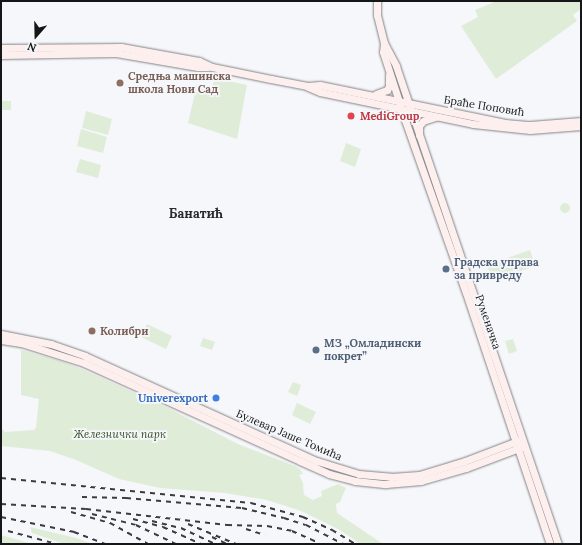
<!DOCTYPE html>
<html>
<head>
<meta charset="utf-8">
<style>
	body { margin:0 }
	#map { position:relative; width:582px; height:545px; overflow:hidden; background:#f6f7fa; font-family:Lora,serif }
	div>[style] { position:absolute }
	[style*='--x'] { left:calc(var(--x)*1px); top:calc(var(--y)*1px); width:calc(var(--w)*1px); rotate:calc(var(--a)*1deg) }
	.green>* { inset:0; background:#dfedd8 }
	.round { border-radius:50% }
	.roads { filter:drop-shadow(0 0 1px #838487) drop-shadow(0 0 1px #838487) }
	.secondary>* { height:7px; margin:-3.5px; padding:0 3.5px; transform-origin:3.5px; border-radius:3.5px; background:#fcefed }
	.rail>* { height:1.5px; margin-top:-0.75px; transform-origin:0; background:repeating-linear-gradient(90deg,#3b3c3e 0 5px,transparent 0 10px) }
	.dots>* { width:11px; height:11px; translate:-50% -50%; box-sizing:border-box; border:2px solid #f6f7fa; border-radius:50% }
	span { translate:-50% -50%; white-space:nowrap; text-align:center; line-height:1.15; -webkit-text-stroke:3.5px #f6f7fa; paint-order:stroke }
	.education-label { font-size:11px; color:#785e54; font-weight:700 }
	.left { translate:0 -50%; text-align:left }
	.street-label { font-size:11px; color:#151617 }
	.health-label { font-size:11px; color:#be3a42; font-weight:700 }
	.service-label { font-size:11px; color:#4e5e75; font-weight:700 }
	.shop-label { font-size:11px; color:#366cbe; font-weight:700 }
	.right { translate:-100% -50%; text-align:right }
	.park-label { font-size:11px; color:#324d22; font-style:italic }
	.quarter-label { font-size:13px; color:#2a2b2d; font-weight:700 }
	.frame { position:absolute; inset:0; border:2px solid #151617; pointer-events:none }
	.north { position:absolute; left:16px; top:16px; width:40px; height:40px; -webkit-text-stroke:3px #f6f7fa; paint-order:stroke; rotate:200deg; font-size:11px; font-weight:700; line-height:16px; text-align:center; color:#151617 }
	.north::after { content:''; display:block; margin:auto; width:14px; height:18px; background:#151617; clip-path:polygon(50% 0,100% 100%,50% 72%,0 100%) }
</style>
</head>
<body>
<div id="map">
	<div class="green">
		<div style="clip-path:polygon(497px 1px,581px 1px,581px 9px,573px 15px,577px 21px,496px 79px,461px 26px,478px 17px,475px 10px)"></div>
		<div style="clip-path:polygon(214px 78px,247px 85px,237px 139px,188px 123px,197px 85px,212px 89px)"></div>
		<div style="clip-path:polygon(1px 101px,11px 101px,11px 110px,1px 110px)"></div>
		<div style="clip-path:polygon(86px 111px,112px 119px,108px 135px,82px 128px)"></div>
		<div style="clip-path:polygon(81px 129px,107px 137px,103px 153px,77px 146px)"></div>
		<div style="clip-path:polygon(346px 143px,361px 149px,355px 167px,340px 161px)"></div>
		<div style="clip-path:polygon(80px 159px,101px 165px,98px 178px,76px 172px)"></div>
		<div class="round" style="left:560px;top:203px;width:10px;height:10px"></div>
		<div style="clip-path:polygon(530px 250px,535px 266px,493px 281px,487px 265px)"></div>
		<div style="clip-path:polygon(147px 324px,172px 336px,166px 349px,141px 337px)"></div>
		<div style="clip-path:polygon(203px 338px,215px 342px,212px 350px,200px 346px)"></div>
		<div style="clip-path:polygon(513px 339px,517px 351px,509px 354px,505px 341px)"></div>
		<div style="clip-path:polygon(21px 350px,60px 361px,84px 370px,168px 408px,238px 444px,295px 466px,301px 470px,303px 474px,299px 475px,303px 483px,304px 495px,313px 500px,322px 496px,321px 491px,338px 484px,346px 488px,340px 502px,336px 504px,337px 513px,383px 544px,361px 544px,338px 529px,301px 511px,267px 500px,225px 493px,160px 488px,119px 479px,76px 460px,50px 451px,1px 446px,1px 420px,2px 429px,5px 432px,34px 430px,36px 427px,39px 399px,21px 395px)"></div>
		<div style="clip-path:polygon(293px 382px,301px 385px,297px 396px,288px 392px)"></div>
		<div style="clip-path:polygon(297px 403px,316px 412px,310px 424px,292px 415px)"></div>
		<div style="clip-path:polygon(30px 527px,76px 538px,93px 544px,64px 544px,32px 533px)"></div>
		<div style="clip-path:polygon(1px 535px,33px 544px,1px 544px)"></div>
	</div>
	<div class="roads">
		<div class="secondary">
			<div style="--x:377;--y:1;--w:14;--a:90"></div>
			<div style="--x:377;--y:15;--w:29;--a:76"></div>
			<div style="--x:384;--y:43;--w:26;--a:62"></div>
			<div style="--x:396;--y:66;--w:505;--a:71.28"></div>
			<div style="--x:384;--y:43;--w:9;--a:96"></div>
			<div style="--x:383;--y:52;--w:71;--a:72.1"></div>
			<div style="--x:405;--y:120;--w:183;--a:70.6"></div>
			<div style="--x:466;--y:293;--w:265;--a:71.5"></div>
			<div style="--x:1;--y:48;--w:120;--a:-0.5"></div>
			<div style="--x:121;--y:47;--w:79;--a:10.2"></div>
			<div style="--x:199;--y:61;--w:14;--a:25"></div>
			<div style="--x:212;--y:67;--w:60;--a:11.5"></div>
			<div style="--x:271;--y:79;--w:37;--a:11"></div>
			<div style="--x:307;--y:86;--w:13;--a:-4"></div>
			<div style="--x:320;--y:85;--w:189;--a:11.6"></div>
			<div style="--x:505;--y:123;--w:25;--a:5"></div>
			<div style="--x:530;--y:125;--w:51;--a:-4.5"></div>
			<div style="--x:1;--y:55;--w:115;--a:-1"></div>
			<div style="--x:116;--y:53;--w:83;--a:9.7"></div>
			<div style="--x:198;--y:67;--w:10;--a:0"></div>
			<div style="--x:308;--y:87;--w:13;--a:23"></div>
			<div style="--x:320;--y:92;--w:156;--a:11.8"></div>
			<div style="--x:473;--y:124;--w:57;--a:6"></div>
			<div style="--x:530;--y:130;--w:51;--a:-4.5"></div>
			<div style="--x:376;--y:94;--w:12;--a:-20"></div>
			<div style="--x:387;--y:90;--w:4;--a:-63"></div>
			<div style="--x:389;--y:86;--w:11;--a:-90"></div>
			<div style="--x:419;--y:135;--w:9;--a:-90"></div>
			<div style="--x:419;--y:126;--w:6;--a:-51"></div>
			<div style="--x:423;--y:121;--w:13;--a:-18"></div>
			<div style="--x:1;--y:334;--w:51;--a:11.3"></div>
			<div style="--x:51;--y:344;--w:36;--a:19"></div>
			<div style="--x:85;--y:356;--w:255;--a:24.4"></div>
			<div style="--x:317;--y:461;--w:44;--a:17.2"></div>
			<div style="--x:359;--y:474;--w:32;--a:5"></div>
			<div style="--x:391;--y:477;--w:28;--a:-4"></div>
			<div style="--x:419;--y:475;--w:48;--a:-16.9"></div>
			<div style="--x:465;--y:461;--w:56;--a:-21"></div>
			<div style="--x:517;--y:441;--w:6;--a:18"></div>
			<div style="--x:1;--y:340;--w:20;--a:9"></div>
			<div style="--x:21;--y:343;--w:66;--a:17.6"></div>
			<div style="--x:84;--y:363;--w:237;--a:24.4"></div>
			<div style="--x:300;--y:461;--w:32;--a:24"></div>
			<div style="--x:329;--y:474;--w:27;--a:15"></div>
			<div style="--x:355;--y:481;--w:31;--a:6"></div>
			<div style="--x:386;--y:484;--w:35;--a:-5"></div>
			<div style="--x:421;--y:481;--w:47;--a:-16.1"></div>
			<div style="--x:466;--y:468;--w:57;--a:-20.7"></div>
			<div style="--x:519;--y:448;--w:6;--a:-51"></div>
		</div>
	</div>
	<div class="rail">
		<div style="--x:1;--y:478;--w:251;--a:5.7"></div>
		<div style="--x:251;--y:503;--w:54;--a:15.1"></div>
		<div style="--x:303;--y:517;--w:32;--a:24"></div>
		<div style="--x:332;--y:530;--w:27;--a:31"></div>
		<div style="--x:82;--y:497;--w:44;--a:1.3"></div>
		<div style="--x:126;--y:498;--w:116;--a:4.9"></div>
		<div style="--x:242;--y:508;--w:43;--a:13.4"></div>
		<div style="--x:284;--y:518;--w:23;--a:18"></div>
		<div style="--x:306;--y:525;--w:42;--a:27.2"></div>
		<div style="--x:1;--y:504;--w:85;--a:3.4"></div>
		<div style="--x:86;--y:509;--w:142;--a:6.5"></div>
		<div style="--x:227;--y:525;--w:40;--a:1.4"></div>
		<div style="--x:267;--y:526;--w:25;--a:11"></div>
		<div style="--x:292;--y:531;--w:30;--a:24"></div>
		<div style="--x:71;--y:512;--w:41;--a:15.8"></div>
		<div style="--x:110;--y:523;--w:43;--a:28.9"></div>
		<div style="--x:92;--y:514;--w:45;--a:14"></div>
		<div style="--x:136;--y:525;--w:44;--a:25.4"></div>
		<div style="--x:1;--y:517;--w:75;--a:11.6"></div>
		<div style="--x:74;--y:532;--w:34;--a:21"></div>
		<div style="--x:133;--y:519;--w:31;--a:15"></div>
		<div style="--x:163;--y:527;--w:42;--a:24.1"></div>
		<div style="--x:152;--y:521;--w:30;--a:14"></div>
		<div style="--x:181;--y:528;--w:38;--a:25"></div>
		<div style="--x:188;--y:524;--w:52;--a:22.6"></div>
		<div style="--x:246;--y:529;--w:20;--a:18"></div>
		<div style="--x:8;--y:531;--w:51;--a:14.9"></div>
		<div style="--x:212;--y:537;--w:17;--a:25"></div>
	</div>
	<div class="dots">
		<div style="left:120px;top:83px;background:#8d6e63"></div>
		<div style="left:351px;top:116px;background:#e0444e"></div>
		<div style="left:446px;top:269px;background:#5c6f8a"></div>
		<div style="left:92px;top:331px;background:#8d6e63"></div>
		<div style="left:316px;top:350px;background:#5c6f8a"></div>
		<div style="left:216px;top:398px;background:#3f7fe0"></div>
	</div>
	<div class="education-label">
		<span class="left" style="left:128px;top:83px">Средња машинска<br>школа Нови Сад</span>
		<span class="left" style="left:100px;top:331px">Колибри</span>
	</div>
	<div class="street-label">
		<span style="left:484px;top:106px;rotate:9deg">Браће Поповић</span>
		<span style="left:488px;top:322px;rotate:71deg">Руменачка</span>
		<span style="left:289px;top:435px;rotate:23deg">Булевар Јаше Томића</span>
	</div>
	<div class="health-label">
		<span class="left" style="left:360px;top:116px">MediGroup</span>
	</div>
	<div class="service-label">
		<span class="left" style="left:454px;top:269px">Градска управа<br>за привреду</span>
		<span class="left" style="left:324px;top:350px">МЗ „Омладински<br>покрет”</span>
	</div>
	<div class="shop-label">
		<span class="right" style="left:208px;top:398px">Univerexport</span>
	</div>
	<div class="park-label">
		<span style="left:120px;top:434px">Железнички парк</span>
	</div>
	<div class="quarter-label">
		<span style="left:196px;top:214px">Банатић</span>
	</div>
	<div class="frame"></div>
	<div class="north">N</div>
</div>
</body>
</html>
